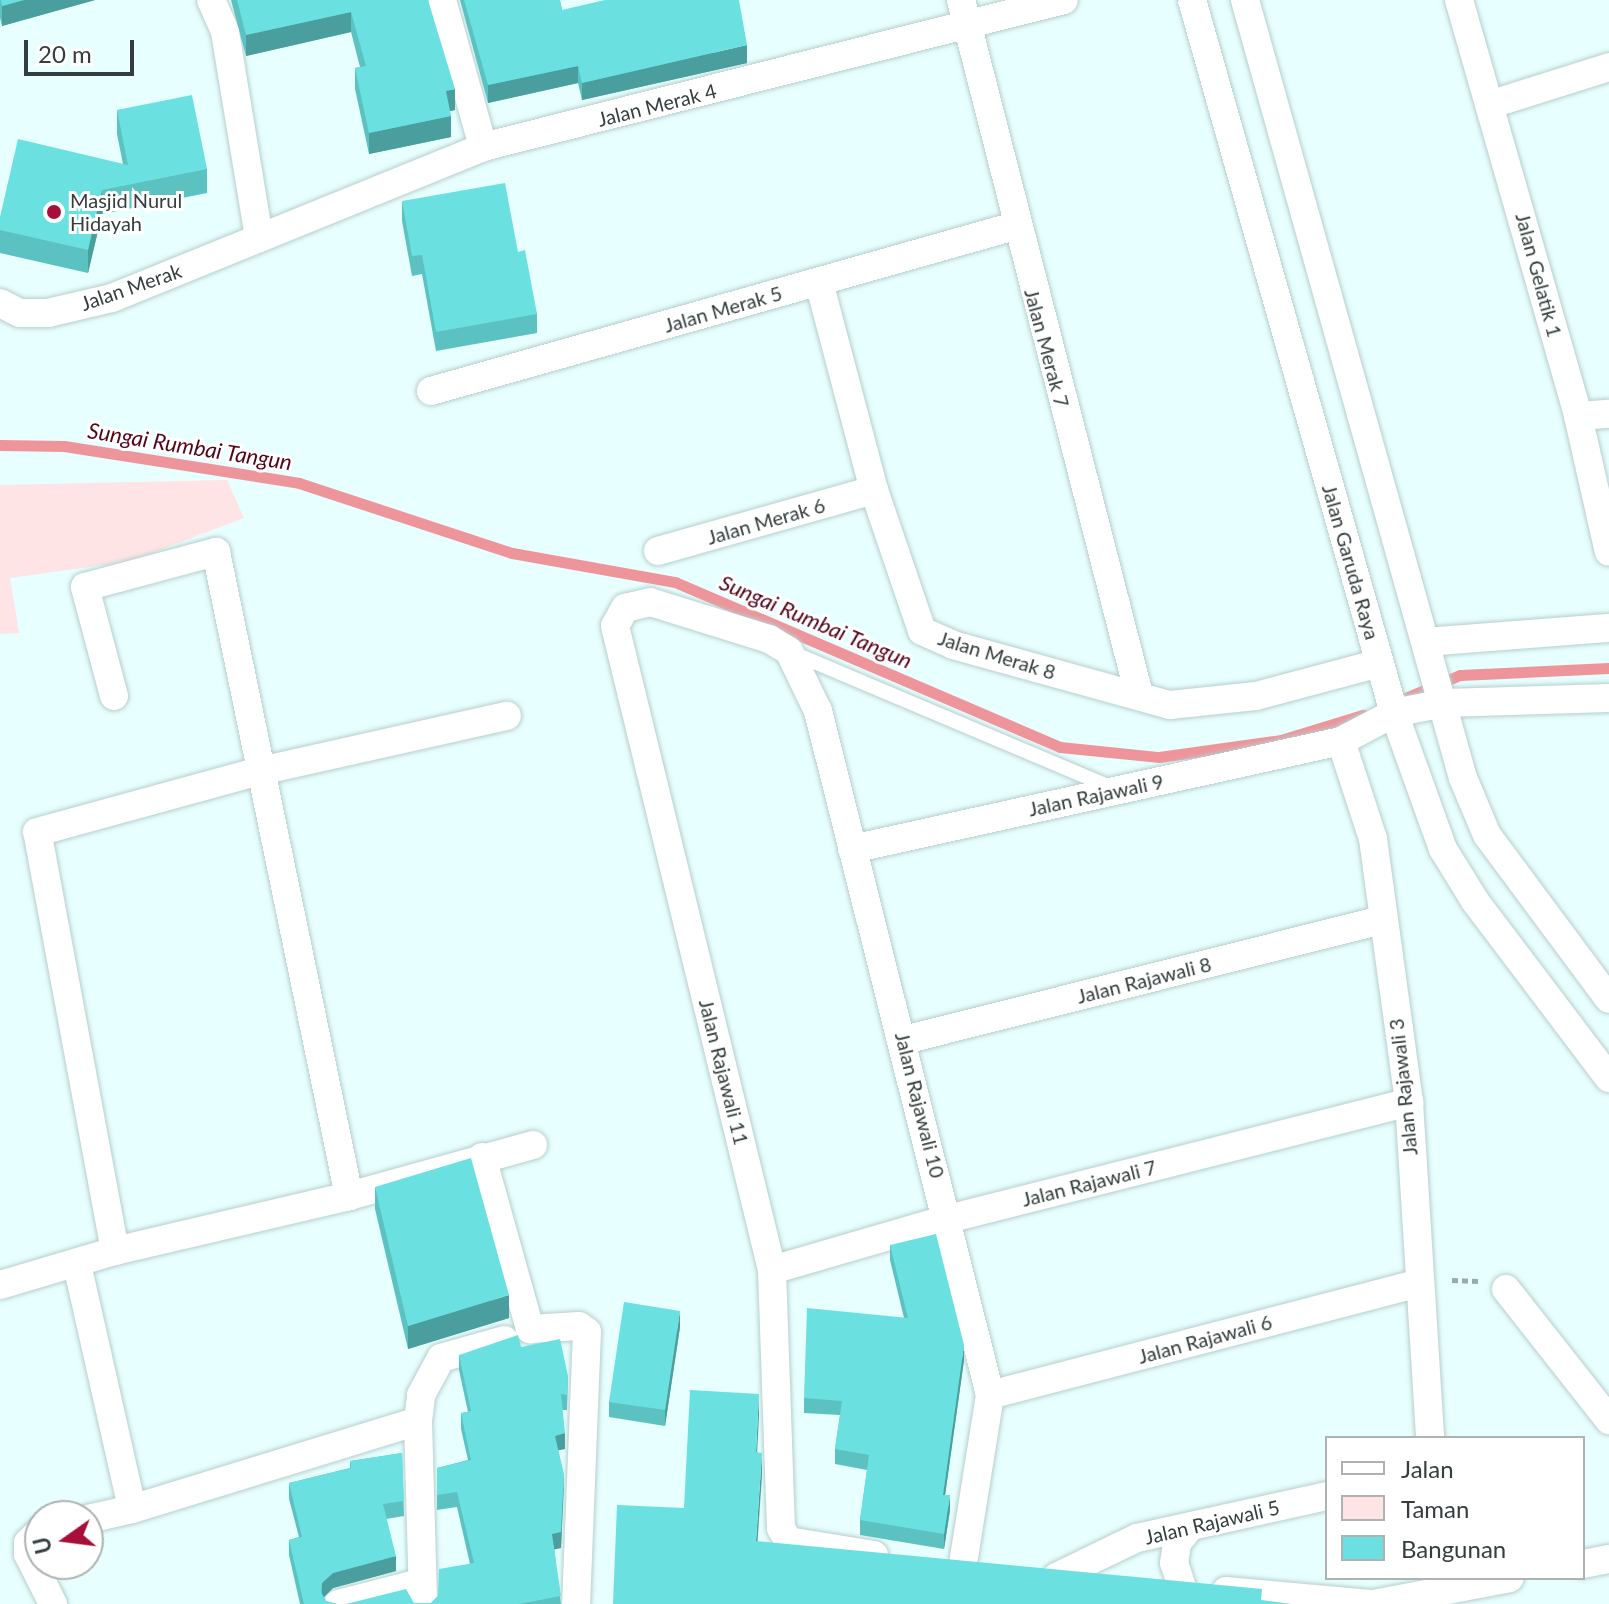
<!DOCTYPE html>
<html>
<head>
<meta charset="utf-8">
<style>
	body { margin:0 }
	#map { position:relative; width:1609px; height:1604px; overflow:hidden; background:#e7fffe; font-family:Lato,sans-serif }
	div>[style] { position:absolute }
	[style*='--x'] { left:calc(var(--x)*1px); top:calc(var(--y)*1px); width:calc(var(--w)*1px); rotate:calc(var(--a)*1deg) }
	.green>* { inset:0; background:#fee4e5 }
	.stream>* { height:11px; margin:-5.5px; padding:0 5.5px; transform-origin:5.5px; border-radius:5.5px; background:#ee959b }
	.path>* { height:5px; margin-top:-2.5px; transform-origin:0; background:repeating-linear-gradient(90deg,#99abab 0 6px,transparent 0 10px) }
	.roads { filter:drop-shadow(0 0 2px #b7cecd) drop-shadow(0 0 2px #b7cecd) }
	.service>* { height:14px; margin:-7px; padding:0 7px; transform-origin:7px; border-radius:7px; background:#fff }
	.minor>* { height:28px; margin:-14px; padding:0 14px; transform-origin:14px; border-radius:14px; background:#fff }
	.wall>* { inset:0; background:#5bc2c1 }
	.shaded-wall>* { inset:0; background:#4a9e9d }
	.building>* { inset:0; background:#6ae1e0 }
	.dots>* { width:22px; height:22px; translate:-50% -50%; box-sizing:border-box; border:4px solid #fff; border-radius:50% }
	span { translate:-50% -50%; white-space:nowrap; text-align:center; line-height:1.15; -webkit-text-stroke:6px #fff; paint-order:stroke }
	.street-label { font-size:20px; color:#343e3e }
	.poi-label { font-size:20px; color:#343e3e }
	.left { translate:0 -50%; text-align:left }
	.water-label { font-size:22px; color:#550418; font-style:italic }
	.legend { position:absolute; left:1325px; top:1436px; width:260px; height:144px; box-sizing:border-box; background:#fff; border:2px solid #aeb2b2; margin:0; padding:10px 14px; list-style:none; font-size:24px; color:#343e3e }
	.legend li { display:flex; align-items:center; gap:16px; height:40px }
	.legend b { width:40px; border:2px solid #aeb2b2 }
	.north { position:absolute; left:24px; top:1500px; width:80px; height:80px; box-sizing:border-box; background:#fff; border:2px solid #aeb2b2; border-radius:50%; rotate:256deg; font-size:22px; font-weight:700; line-height:32px; text-align:center; color:#343e3e }
	.north::after { content:''; display:block; margin:auto; width:28px; height:36px; background:#a80f38; clip-path:polygon(50% 0,100% 100%,50% 72%,0 100%) }
	.scale { position:absolute; left:24px; top:40px; width:110px; height:36px; box-sizing:border-box; border:4px solid #343e3e; border-top:0; padding-left:10px; font-size:24px; line-height:28px; white-space:nowrap; color:#343e3e; -webkit-text-stroke:6px #fff; paint-order:stroke }
</style>
</head>
<body>
<div id="map">
	<div class="green">
		<div style="clip-path:polygon(227px 480px,244px 518px,131px 561px,10px 578px,19px 633px,0 634px,0 485px)"></div>
	</div>
	<div class="stream">
		<div style="--x:0;--y:445;--w:64;--a:0.9"></div>
		<div style="--x:64;--y:446;--w:238;--a:8.9"></div>
		<div style="--x:299;--y:483;--w:224;--a:18.2"></div>
		<div style="--x:512;--y:553;--w:166;--a:10.1"></div>
		<div style="--x:675;--y:582;--w:419;--a:23.2"></div>
		<div style="--x:1060;--y:747;--w:100;--a:5.8"></div>
		<div style="--x:1159;--y:757;--w:123;--a:-7.9"></div>
		<div style="--x:1281;--y:740;--w:86;--a:-17"></div>
		<div style="--x:1398;--y:701;--w:67;--a:-22.8"></div>
		<div style="--x:1460;--y:675;--w:149;--a:-2.7"></div>
	</div>
	<div class="path">
		<div style="--x:1452;--y:1280;--w:26;--a:2"></div>
	</div>
	<div class="roads">
		<div class="service">
			<div style="--x:793;--y:653;--w:346;--a:22.9"></div>
		</div>
		<div class="minor">
			<div style="--x:211;--y:0;--w:35;--a:66"></div>
			<div style="--x:225;--y:32;--w:209;--a:80.6"></div>
			<div style="--x:442;--y:0;--w:153;--a:74.4"></div>
			<div style="--x:961;--y:0;--w:717;--a:75.63"></div>
			<div style="--x:1192;--y:0;--w:741;--a:74.18"></div>
			<div style="--x:1394;--y:713;--w:145;--a:70.2"></div>
			<div style="--x:1443;--y:849;--w:61;--a:58.4"></div>
			<div style="--x:1475;--y:901;--w:222;--a:52.9"></div>
			<div style="--x:1245;--y:0;--w:808;--a:74.35"></div>
			<div style="--x:1463;--y:778;--w:62;--a:67.2"></div>
			<div style="--x:1487;--y:835;--w:204;--a:53.4"></div>
			<div style="--x:1459;--y:0;--w:433;--a:74"></div>
			<div style="--x:1578;--y:416;--w:139;--a:77.2"></div>
			<div style="--x:1492;--y:104;--w:123;--a:-17.5"></div>
			<div style="--x:819;--y:282;--w:215;--a:75.2"></div>
			<div style="--x:874;--y:490;--w:149;--a:71.2"></div>
			<div style="--x:922;--y:631;--w:34;--a:24"></div>
			<div style="--x:953;--y:645;--w:225;--a:15.5"></div>
			<div style="--x:1170;--y:705;--w:86;--a:-6"></div>
			<div style="--x:1256;--y:696;--w:128;--a:-14.9"></div>
			<div style="--x:0;--y:303;--w:22;--a:27"></div>
			<div style="--x:20;--y:313;--w:28;--a:0"></div>
			<div style="--x:48;--y:313;--w:66;--a:-13.2"></div>
			<div style="--x:112;--y:298;--w:401;--a:-22.1"></div>
			<div style="--x:483;--y:147;--w:599;--a:-14.2"></div>
			<div style="--x:431;--y:391;--w:607;--a:-15.78"></div>
			<div style="--x:1578;--y:416;--w:31;--a:-4"></div>
			<div style="--x:658;--y:551;--w:224;--a:-15.8"></div>
			<div style="--x:1426;--y:642;--w:184;--a:-4.4"></div>
			<div style="--x:114;--y:696;--w:113;--a:-104.9"></div>
			<div style="--x:85;--y:587;--w:136;--a:-15"></div>
			<div style="--x:216;--y:552;--w:658;--a:78.33"></div>
			<div style="--x:1341;--y:741;--w:103;--a:71.9"></div>
			<div style="--x:1373;--y:839;--w:265;--a:82.2"></div>
			<div style="--x:1409;--y:1102;--w:337;--a:86.4"></div>
			<div style="--x:852;--y:849;--w:501;--a:-12.45"></div>
			<div style="--x:1341;--y:741;--w:60;--a:-27.8"></div>
			<div style="--x:1394;--y:713;--w:51;--a:-11.3"></div>
			<div style="--x:1444;--y:703;--w:165;--a:-1.7"></div>
			<div style="--x:904;--y:1040;--w:494;--a:-14.1"></div>
			<div style="--x:482;--y:1157;--w:179;--a:74.4"></div>
			<div style="--x:530;--y:1329;--w:49;--a:-3.5"></div>
			<div style="--x:579;--y:1326;--w:10;--a:37"></div>
			<div style="--x:587;--y:1332;--w:272;--a:92.3"></div>
			<div style="--x:115;--y:1251;--w:426;--a:-100.5"></div>
			<div style="--x:37;--y:832;--w:231;--a:-15.3"></div>
			<div style="--x:260;--y:771;--w:253;--a:-12.6"></div>
			<div style="--x:77;--y:1264;--w:251;--a:77.3"></div>
			<div style="--x:132;--y:1509;--w:299;--a:-17.1"></div>
			<div style="--x:418;--y:1421;--w:183;--a:88.4"></div>
			<div style="--x:772;--y:1270;--w:183;--a:-16.2"></div>
			<div style="--x:948;--y:1219;--w:476;--a:-14.2"></div>
			<div style="--x:0;--y:1285;--w:120;--a:-16.5"></div>
			<div style="--x:115;--y:1251;--w:240;--a:-13.2"></div>
			<div style="--x:349;--y:1196;--w:191;--a:-15.5"></div>
			<div style="--x:1506;--y:1289;--w:167;--a:51.8"></div>
			<div style="--x:990;--y:1395;--w:443;--a:-14.6"></div>
			<div style="--x:418;--y:1421;--w:26;--a:-83"></div>
			<div style="--x:421;--y:1395;--w:42;--a:-61.6"></div>
			<div style="--x:441;--y:1358;--w:66;--a:-15.7"></div>
			<div style="--x:88;--y:1519;--w:45;--a:-12.8"></div>
			<div style="--x:40;--y:1531;--w:17;--a:135"></div>
			<div style="--x:28;--y:1543;--w:11;--a:90"></div>
			<div style="--x:28;--y:1554;--w:56;--a:63.4"></div>
			<div style="--x:874;--y:1555;--w:87;--a:-170.8"></div>
			<div style="--x:788;--y:1541;--w:15;--a:-118"></div>
			<div style="--x:781;--y:1528;--w:258;--a:-92"></div>
			<div style="--x:772;--y:1270;--w:663;--a:-103.7"></div>
			<div style="--x:615;--y:626;--w:21;--a:-61"></div>
			<div style="--x:625;--y:608;--w:26;--a:-13"></div>
			<div style="--x:650;--y:602;--w:125;--a:17.3"></div>
			<div style="--x:769;--y:639;--w:23;--a:31"></div>
			<div style="--x:789;--y:651;--w:67;--a:64.2"></div>
			<div style="--x:818;--y:711;--w:705;--a:75.88"></div>
			<div style="--x:990;--y:1395;--w:176;--a:99.1"></div>
			<div style="--x:1583;--y:1564;--w:26;--a:-11"></div>
			<div style="--x:1056;--y:1577;--w:90;--a:-25.7"></div>
			<div style="--x:1137;--y:1538;--w:195;--a:-12.5"></div>
			<div style="--x:1182;--y:1587;--w:25;--a:-108"></div>
			<div style="--x:1174;--y:1563;--w:20;--a:-81"></div>
			<div style="--x:1177;--y:1543;--w:21;--a:-51"></div>
			<div style="--x:1226;--y:1591;--w:148;--a:5.1"></div>
			<div style="--x:1373;--y:1604;--w:139;--a:-10.7"></div>
			<div style="--x:338;--y:1604;--w:84;--a:-14.5"></div>
		</div>
	</div>
	<div class="wall">
		<div style="clip-path:polygon(0 0,95px 0,2px 26px,0 18px)"></div>
		<div style="clip-path:polygon(231px 0,428px 0,455px 110px,450px 111px,451px 137px,369px 154px,355px 89px,355px 68px,360px 67px,351px 32px,246px 56px)"></div>
		<div style="clip-path:polygon(460px 0,560px 0,562px 10px,747px 63px,582px 100px,578px 83px,488px 103px)"></div>
		<div style="clip-path:polygon(117px 110px,207px 169px,207px 193px,102px 214px,88px 273px,0 253px,0 217px,123px 164px,117px 134px)"></div>
		<div style="clip-path:polygon(402px 201px,518px 252px,537px 314px,537px 333px,436px 351px,422px 274px,412px 276px,402px 221px)"></div>
		<div style="clip-path:polygon(375px 1187px,509px 1318px,408px 1349px,375px 1209px)"></div>
		<div style="clip-path:polygon(890px 1245px,964px 1360px,945px 1495px,950px 1510px,944px 1549px,860px 1535px,860px 1520px,867px 1470px,835px 1464px,835px 1449px,840px 1415px,804px 1413px,804px 1398px,904px 1318px,890px 1260px)"></div>
		<div style="clip-path:polygon(680px 1327px,665px 1426px,609px 1417px,609px 1402px)"></div>
		<div style="clip-path:polygon(521px 1347px,568px 1376px,567px 1410px,562px 1410px,565px 1449px,558px 1450px,564px 1489px,561px 1548px,554px 1549px,561px 1604px,346px 1604px,431px 1603px,470px 1564px,457px 1507px,437px 1510px,437px 1468px,468px 1460px,461px 1429px,461px 1413px,468px 1412px,459px 1370px,459px 1355px)"></div>
		<div style="clip-path:polygon(402px 1453px,404px 1516px,386px 1519px,396px 1571px,333px 1588px,324px 1597px,326px 1601px,337px 1604px,300px 1604px,289px 1555px,289px 1540px,299px 1537px,289px 1499px,289px 1483px,350px 1468px,350px 1461px)"></div>
	</div>
	<div class="shaded-wall">
		<div style="clip-path:polygon(24px 0,95px 0,2px 26px,2px 6px)"></div>
		<div style="clip-path:polygon(351px 12px,351px 32px,246px 56px,246px 35px)"></div>
		<div style="clip-path:polygon(747px 45px,747px 63px,582px 100px,582px 83px)"></div>
		<div style="clip-path:polygon(578px 66px,578px 83px,488px 103px,488px 85px)"></div>
		<div style="clip-path:polygon(455px 89px,455px 110px,446px 112px,446px 91px)"></div>
		<div style="clip-path:polygon(451px 116px,451px 137px,369px 154px,369px 133px)"></div>
		<div style="clip-path:polygon(102px 190px,102px 214px,88px 273px,88px 250px)"></div>
		<div style="clip-path:polygon(509px 1295px,509px 1318px,408px 1349px,408px 1326px)"></div>
		<div style="clip-path:polygon(680px 1311px,680px 1327px,665px 1426px,665px 1410px)"></div>
		<div style="clip-path:polygon(964px 1345px,964px 1360px,943px 1510px,943px 1495px)"></div>
		<div style="clip-path:polygon(759px 1394px,759px 1416px,756px 1474px,756px 1452px)"></div>
		<div style="clip-path:polygon(565px 1433px,565px 1449px,555px 1451px,555px 1436px)"></div>
		<div style="clip-path:polygon(762px 1453px,762px 1475px,756px 1564px,756px 1541px)"></div>
		<div style="clip-path:polygon(564px 1474px,561px 1548px,552px 1550px,552px 1534px)"></div>
		<div style="clip-path:polygon(950px 1495px,950px 1510px,944px 1549px,944px 1534px)"></div>
		<div style="clip-path:polygon(396px 1556px,396px 1571px,333px 1588px,322px 1599px,322px 1583px,333px 1573px)"></div>
	</div>
	<div class="building">
		<div style="clip-path:polygon(1px 0,24px 0,2px 6px)"></div>
		<div style="clip-path:polygon(237px 0,428px 0,455px 89px,446px 91px,451px 116px,369px 133px,355px 68px,366px 66px,351px 12px,246px 35px)"></div>
		<div style="clip-path:polygon(464px 0,560px 0,562px 10px,605px 0,739px 0,747px 45px,582px 83px,578px 66px,488px 85px)"></div>
		<div style="clip-path:polygon(192px 95px,207px 169px,102px 190px,88px 250px,0 230px,0 217px,18px 139px,128px 165px,117px 110px)"></div>
		<div style="clip-path:polygon(505px 183px,518px 252px,525px 250px,537px 314px,436px 332px,422px 255px,412px 256px,402px 201px)"></div>
		<div style="clip-path:polygon(471px 1158px,509px 1295px,408px 1326px,375px 1187px)"></div>
		<div style="clip-path:polygon(936px 1234px,964px 1345px,943px 1495px,950px 1495px,944px 1534px,860px 1520px,869px 1455px,835px 1449px,842px 1401px,804px 1398px,807px 1308px,908px 1318px,890px 1245px)"></div>
		<div style="clip-path:polygon(624px 1302px,680px 1311px,665px 1410px,609px 1402px)"></div>
		<div style="clip-path:polygon(518px 1335px,521px 1347px,560px 1339px,568px 1376px,567px 1395px,561px 1394px,565px 1433px,555px 1436px,564px 1474px,561px 1532px,552px 1534px,561px 1596px,519px 1604px,346px 1604px,406px 1589px,414px 1603px,431px 1603px,438px 1596px,439px 1569px,474px 1563px,457px 1492px,437px 1495px,437px 1468px,471px 1460px,461px 1413px,471px 1411px,459px 1355px)"></div>
		<div style="clip-path:polygon(690px 1390px,759px 1394px,756px 1452px,762px 1453px,756px 1541px,1262px 1589px,1261px 1600px,1292px 1604px,613px 1604px,617px 1505px,684px 1508px)"></div>
		<div style="clip-path:polygon(402px 1453px,404px 1501px,383px 1504px,396px 1556px,333px 1573px,322px 1583px,321px 1592px,326px 1601px,337px 1604px,304px 1604px,289px 1540px,302px 1537px,289px 1483px,351px 1468px,350px 1461px)"></div>
	</div>
	<div class="dots">
		<div style="left:54px;top:212px;background:#a80f38"></div>
	</div>
	<div class="street-label">
		<span style="left:657px;top:105px;rotate:-14deg">Jalan Merak 4</span>
		<span style="left:1539px;top:275px;rotate:75deg">Jalan Gelatik 1</span>
		<span style="left:131px;top:287px;rotate:-19deg">Jalan Merak</span>
		<span style="left:723px;top:309px;rotate:-16deg">Jalan Merak 5</span>
		<span style="left:1047px;top:348px;rotate:75deg">Jalan Merak 7</span>
		<span style="left:766px;top:521px;rotate:-16deg">Jalan Merak 6</span>
		<span style="left:1351px;top:562px;rotate:74deg">Jalan Garuda Raya</span>
		<span style="left:997px;top:655px;rotate:17deg">Jalan Merak 8</span>
		<span style="left:1096px;top:795px;rotate:-12deg">Jalan Rajawali 9</span>
		<span style="left:1144px;top:980px;rotate:-14deg">Jalan Rajawali 8</span>
		<span style="left:724px;top:1072px;rotate:76deg">Jalan Rajawali 11</span>
		<span style="left:1403px;top:1087px;rotate:-96deg">Jalan Rajawali 3</span>
		<span style="left:920px;top:1105px;rotate:76deg">Jalan Rajawali 10</span>
		<span style="left:1089px;top:1183px;rotate:-14deg">Jalan Rajawali 7</span>
		<span style="left:1205px;top:1339px;rotate:-15deg">Jalan Rajawali 6</span>
		<span style="left:1212px;top:1522px;rotate:-13deg">Jalan Rajawali 5</span>
	</div>
	<div class="poi-label">
		<span class="left" style="left:70px;top:212px">Masjid Nurul<br>Hidayah</span>
	</div>
	<div class="water-label">
		<span style="left:190px;top:446px;rotate:9deg">Sungai Rumbai Tangun</span>
		<span style="left:816px;top:621px;rotate:23deg">Sungai Rumbai Tangun</span>
	</div>
	<ul class="legend">
	<li><b style="height:10px;background:#fff"></b>Jalan</li>
	<li><b style="height:22px;background:#fee4e5"></b>Taman</li>
	<li><b style="height:22px;background:#6ae1e0"></b>Bangunan</li>
	</ul>
	<div class="north">U</div>
	<div class="scale">20 m</div>
</div>
</body>
</html>
